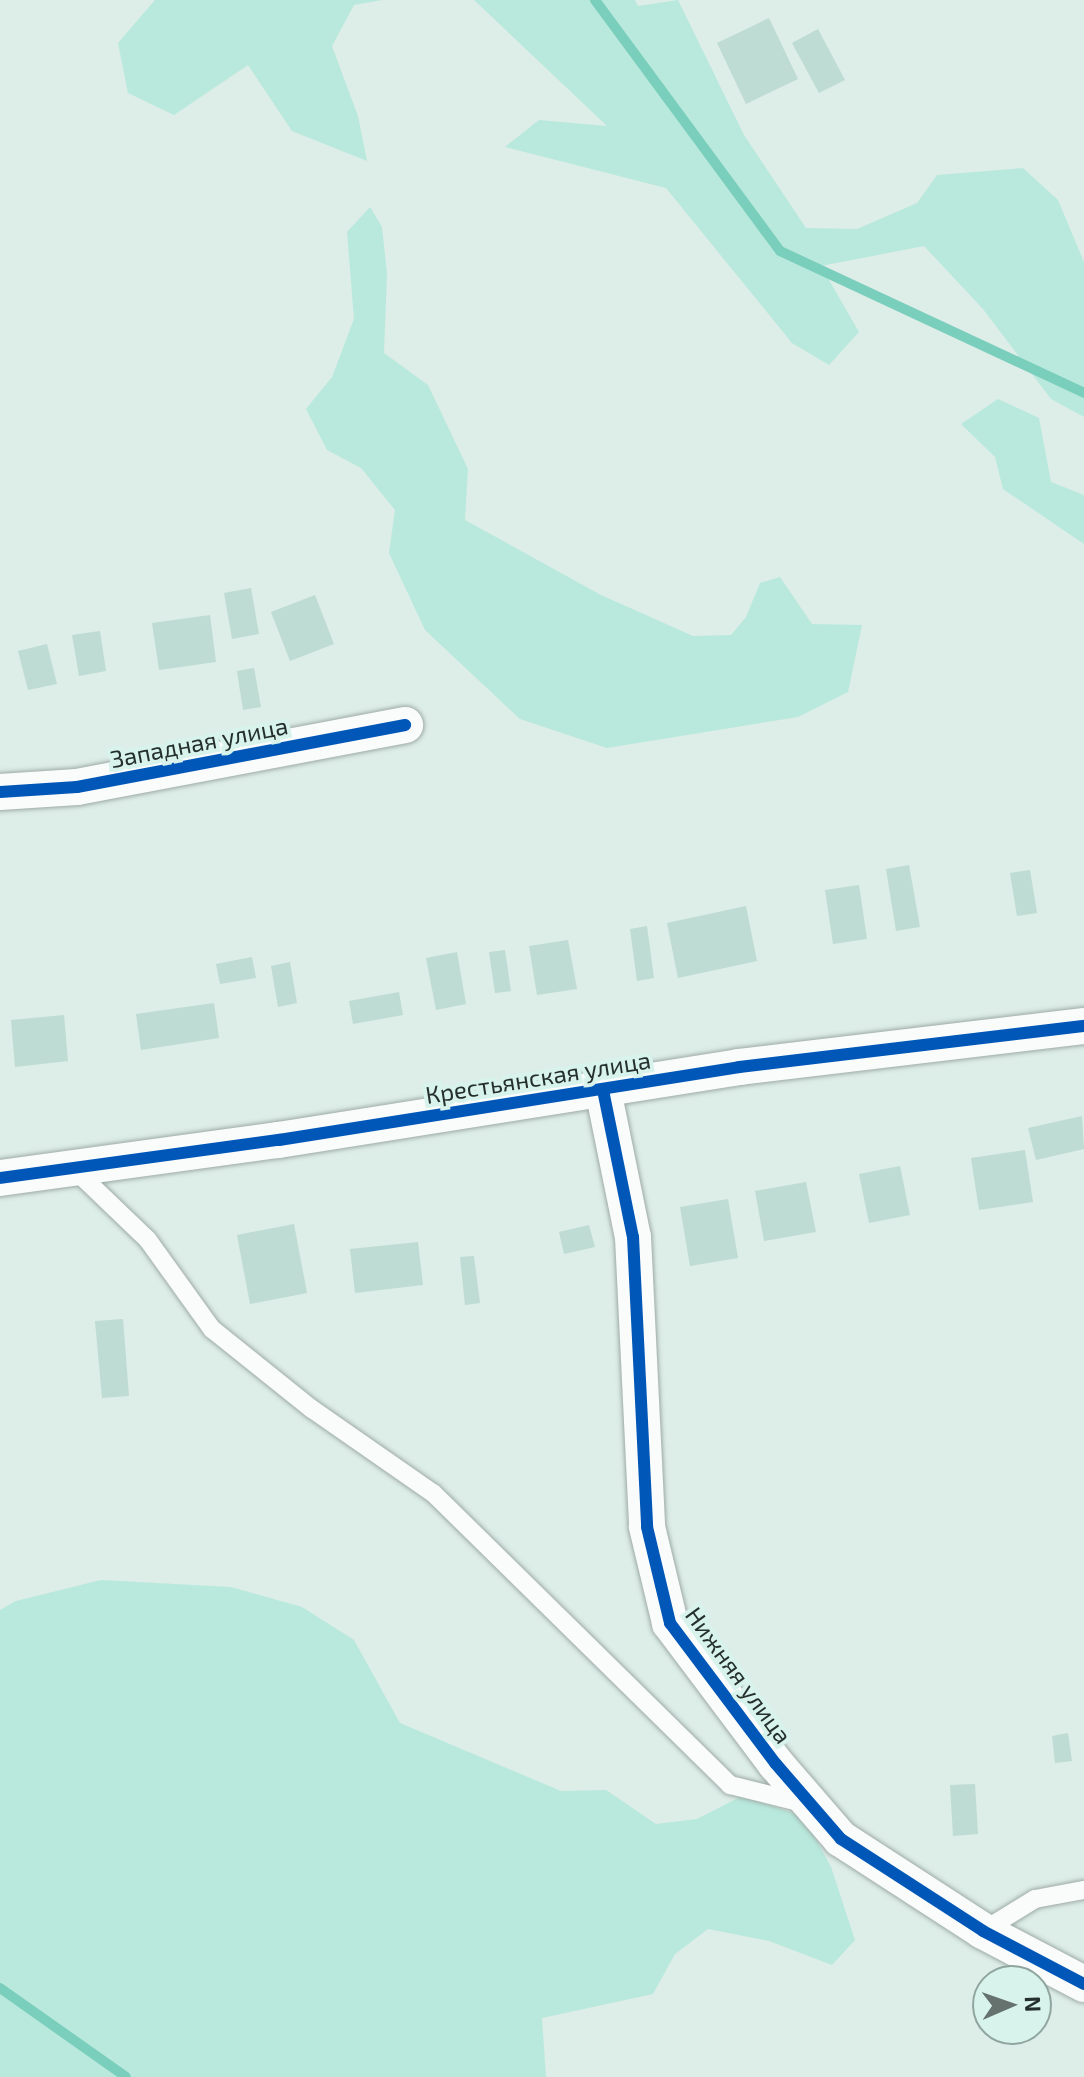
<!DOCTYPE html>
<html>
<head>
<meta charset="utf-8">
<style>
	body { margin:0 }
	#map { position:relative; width:1084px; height:2077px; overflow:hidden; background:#ddede8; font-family:"Exo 2",sans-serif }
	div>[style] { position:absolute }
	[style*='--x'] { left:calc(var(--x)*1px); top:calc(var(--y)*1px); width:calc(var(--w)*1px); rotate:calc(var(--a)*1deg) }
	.green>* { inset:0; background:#b9e9dc }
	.stream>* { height:10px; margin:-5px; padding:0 5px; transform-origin:5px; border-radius:5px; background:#7acebc }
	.building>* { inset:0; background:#bedbd4 }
	.roads { filter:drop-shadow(0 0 2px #9eaba7) drop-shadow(0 0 2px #9eaba7) }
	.service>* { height:18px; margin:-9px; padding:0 9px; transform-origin:9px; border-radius:9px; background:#fafcfc }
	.minor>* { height:36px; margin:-18px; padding:0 18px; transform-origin:18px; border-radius:18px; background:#fafcfc }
	.cycleway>* { height:12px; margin:-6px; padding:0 6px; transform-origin:6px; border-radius:6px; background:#0057b8 }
	span { translate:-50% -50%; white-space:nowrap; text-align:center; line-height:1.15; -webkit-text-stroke:8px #d7f3eb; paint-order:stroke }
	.street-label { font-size:24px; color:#25302d }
	.north { position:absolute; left:972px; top:1965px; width:80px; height:80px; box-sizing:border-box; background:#d7f3eb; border:2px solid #90a59f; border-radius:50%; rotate:88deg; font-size:22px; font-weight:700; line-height:32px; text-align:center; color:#25302d }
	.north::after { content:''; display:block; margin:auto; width:28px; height:36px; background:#65726e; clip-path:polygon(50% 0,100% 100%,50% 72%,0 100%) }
</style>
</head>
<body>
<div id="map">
	<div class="green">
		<div style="clip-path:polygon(155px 0,382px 0,354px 5px,332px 46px,358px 116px,367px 161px,292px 131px,248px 65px,174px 115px,128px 93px,118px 43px)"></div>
		<div style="clip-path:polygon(474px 0,635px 0,638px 6px,678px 0,744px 135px,806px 228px,857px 229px,917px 203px,937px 175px,1023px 168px,1058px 200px,1084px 262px,1084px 417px,1051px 399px,983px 309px,924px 246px,821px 266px,859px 332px,829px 365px,792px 343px,666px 188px,505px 147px,539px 120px,607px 126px)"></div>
		<div style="clip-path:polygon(370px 207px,382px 227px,387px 273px,384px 353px,428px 385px,468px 469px,465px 520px,601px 595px,693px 636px,731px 635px,746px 617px,760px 583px,780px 577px,812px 624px,862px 625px,848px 692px,798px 717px,607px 748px,520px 719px,425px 630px,389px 553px,395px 510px,361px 468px,327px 450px,306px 409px,332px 377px,354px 319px,347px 232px)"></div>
		<div style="clip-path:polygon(998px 399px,1039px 418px,1051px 482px,1084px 495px,1084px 544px,1003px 489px,995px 457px,961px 424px)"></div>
		<div style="clip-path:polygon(101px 1580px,231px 1587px,302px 1607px,354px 1640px,400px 1723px,561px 1791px,606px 1790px,656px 1824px,697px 1819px,742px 1796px,804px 1817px,831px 1867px,855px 1940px,832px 1965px,769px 1941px,708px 1929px,675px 1954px,653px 1994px,542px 2018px,546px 2077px,0 2077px,0 1610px,16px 1601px)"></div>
	</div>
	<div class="stream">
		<div style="--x:595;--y:0;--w:312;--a:53.6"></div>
		<div style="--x:780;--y:251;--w:336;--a:25"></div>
		<div style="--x:0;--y:1988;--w:154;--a:35.2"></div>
	</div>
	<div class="building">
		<div style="clip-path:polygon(769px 18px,798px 79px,746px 104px,717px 43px)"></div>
		<div style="clip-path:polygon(818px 29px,845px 80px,819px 93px,792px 43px)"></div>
		<div style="clip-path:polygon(251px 588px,259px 634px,232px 639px,224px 593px)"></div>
		<div style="clip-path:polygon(315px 595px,334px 644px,290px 661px,271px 612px)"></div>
		<div style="clip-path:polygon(210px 615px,216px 662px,159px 670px,152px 623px)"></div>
		<div style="clip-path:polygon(100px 631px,106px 671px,79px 676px,72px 635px)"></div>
		<div style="clip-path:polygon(47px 644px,57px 684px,28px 690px,18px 651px)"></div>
		<div style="clip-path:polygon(254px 668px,261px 707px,243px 710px,237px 671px)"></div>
		<div style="clip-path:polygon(909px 865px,920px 927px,896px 931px,886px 869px)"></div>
		<div style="clip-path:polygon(1030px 870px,1037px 913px,1017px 916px,1010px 873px)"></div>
		<div style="clip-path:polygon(859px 885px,867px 939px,833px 944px,825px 890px)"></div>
		<div style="clip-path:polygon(746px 906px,757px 961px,678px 978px,667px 923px)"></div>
		<div style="clip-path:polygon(647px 926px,654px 978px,637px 981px,630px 929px)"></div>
		<div style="clip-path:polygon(568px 940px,577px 989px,537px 995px,529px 946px)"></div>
		<div style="clip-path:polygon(505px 950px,511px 991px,495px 993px,489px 952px)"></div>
		<div style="clip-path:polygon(457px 952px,466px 1004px,436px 1010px,426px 958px)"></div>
		<div style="clip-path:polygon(252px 957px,256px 978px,220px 984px,216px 964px)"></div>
		<div style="clip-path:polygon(290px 962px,297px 1003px,278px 1007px,271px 966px)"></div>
		<div style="clip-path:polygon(399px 992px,403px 1015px,353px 1024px,349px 1001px)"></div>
		<div style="clip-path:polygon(214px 1003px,219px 1038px,141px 1050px,136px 1014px)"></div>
		<div style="clip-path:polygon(64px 1015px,68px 1061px,15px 1067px,11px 1020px)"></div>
		<div style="clip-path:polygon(1082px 1116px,1084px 1149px,1036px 1160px,1028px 1128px)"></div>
		<div style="clip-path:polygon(1025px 1150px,1033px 1202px,979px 1210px,971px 1158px)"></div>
		<div style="clip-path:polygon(900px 1166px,910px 1215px,869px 1223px,859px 1174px)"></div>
		<div style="clip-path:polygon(806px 1182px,816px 1232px,764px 1241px,755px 1191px)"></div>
		<div style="clip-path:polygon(728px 1199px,738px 1258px,690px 1266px,680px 1207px)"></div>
		<div style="clip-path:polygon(294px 1224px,307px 1293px,250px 1304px,237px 1235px)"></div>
		<div style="clip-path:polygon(589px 1225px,595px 1247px,564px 1254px,559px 1232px)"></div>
		<div style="clip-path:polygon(418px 1242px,423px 1285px,355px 1293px,350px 1249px)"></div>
		<div style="clip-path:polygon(474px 1256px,480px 1303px,465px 1305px,460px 1257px)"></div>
		<div style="clip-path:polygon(123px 1319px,129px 1396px,102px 1398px,95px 1321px)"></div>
		<div style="clip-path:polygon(1068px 1733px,1072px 1761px,1055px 1763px,1052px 1736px)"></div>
		<div style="clip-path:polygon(975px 1784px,978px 1834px,953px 1836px,950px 1785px)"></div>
	</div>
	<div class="roads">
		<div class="service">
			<div style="--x:72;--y:1167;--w:105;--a:43.8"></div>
			<div style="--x:148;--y:1240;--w:110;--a:54.3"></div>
			<div style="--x:212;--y:1329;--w:128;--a:38.7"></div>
			<div style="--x:312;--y:1409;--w:147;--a:34.8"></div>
			<div style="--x:433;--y:1493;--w:417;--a:44.5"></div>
			<div style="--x:730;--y:1785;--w:75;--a:13.9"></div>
			<div style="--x:983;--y:1931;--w:61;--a:-31.6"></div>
			<div style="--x:1035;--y:1899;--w:50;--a:-10.4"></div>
		</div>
		<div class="minor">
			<div style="--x:0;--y:792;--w:77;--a:-3.7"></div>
			<div style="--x:77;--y:787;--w:334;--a:-10.7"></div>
			<div style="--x:603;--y:1090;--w:150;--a:78.5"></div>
			<div style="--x:633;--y:1237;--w:290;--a:87.2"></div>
			<div style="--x:647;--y:1527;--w:99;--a:76.5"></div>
			<div style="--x:670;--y:1623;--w:176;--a:53.1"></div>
			<div style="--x:776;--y:1764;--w:99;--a:49.1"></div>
			<div style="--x:841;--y:1839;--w:169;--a:32.9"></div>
			<div style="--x:983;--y:1931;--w:114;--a:27.7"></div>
			<div style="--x:0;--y:1178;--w:282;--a:-7.8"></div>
			<div style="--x:279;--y:1140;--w:466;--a:-9"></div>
			<div style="--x:739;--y:1067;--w:347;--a:-6.8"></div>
		</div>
	</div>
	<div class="cycleway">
		<div style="--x:0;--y:792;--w:77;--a:-3.7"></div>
		<div style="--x:77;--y:787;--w:334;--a:-10.7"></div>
		<div style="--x:603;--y:1090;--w:150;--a:78.5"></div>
		<div style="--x:633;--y:1237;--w:290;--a:87.2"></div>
		<div style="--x:647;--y:1527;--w:99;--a:76.5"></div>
		<div style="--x:670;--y:1623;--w:176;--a:53.1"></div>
		<div style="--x:776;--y:1764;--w:99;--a:49.1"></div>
		<div style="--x:841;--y:1839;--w:169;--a:32.9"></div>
		<div style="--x:983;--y:1931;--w:114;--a:27.7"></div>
		<div style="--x:0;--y:1178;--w:282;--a:-7.8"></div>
		<div style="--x:279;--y:1140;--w:466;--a:-9"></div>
		<div style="--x:739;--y:1067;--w:347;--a:-6.8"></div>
	</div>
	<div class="street-label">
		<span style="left:199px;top:742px;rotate:-11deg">Западная улица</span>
		<span style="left:538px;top:1077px;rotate:-9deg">Крестьянская улица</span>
		<span style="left:739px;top:1675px;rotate:54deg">Нижняя улица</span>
	</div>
	<div class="north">N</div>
</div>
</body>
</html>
